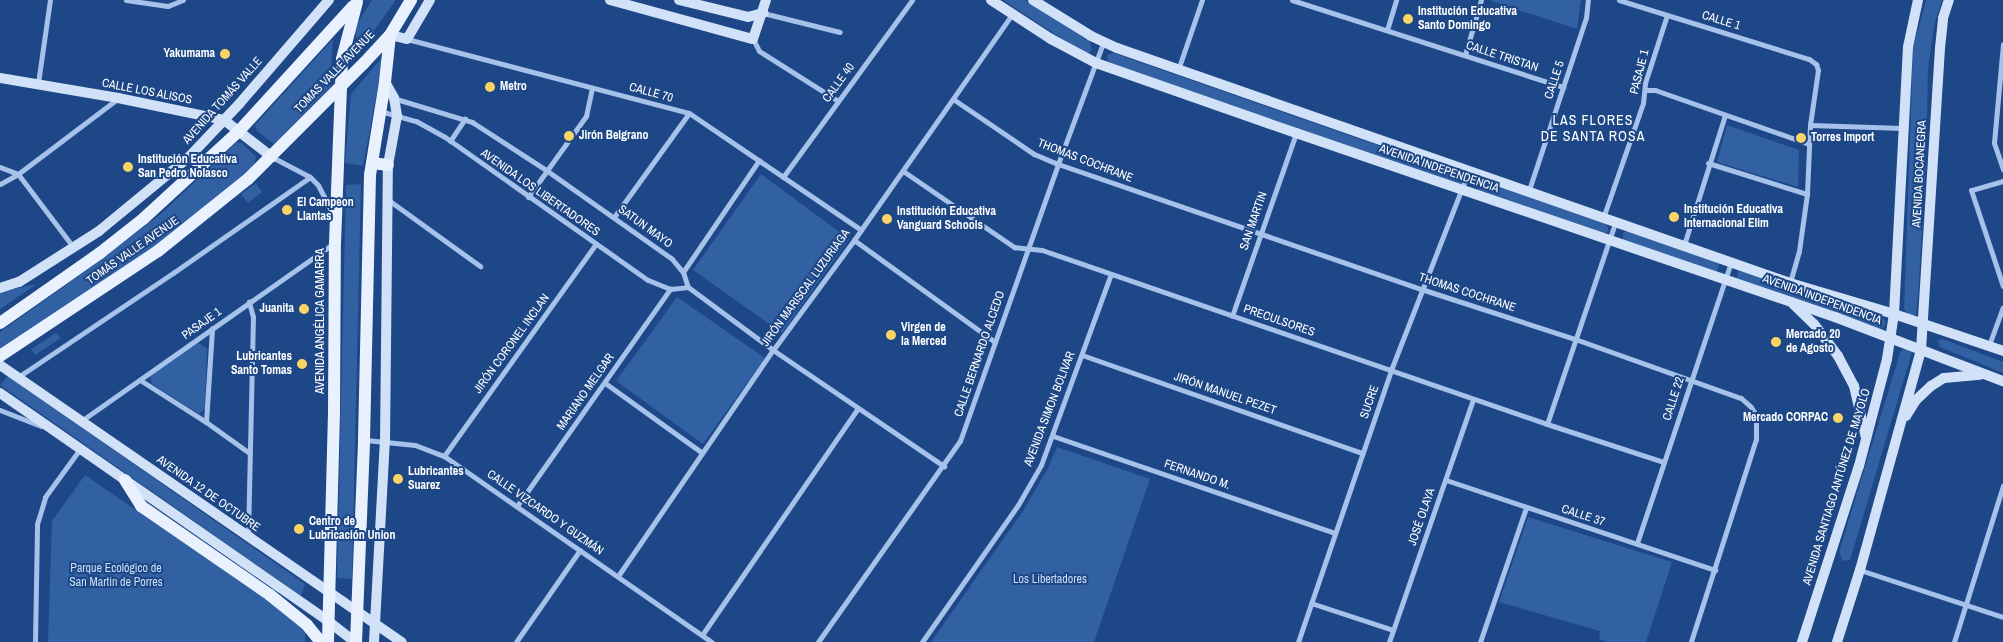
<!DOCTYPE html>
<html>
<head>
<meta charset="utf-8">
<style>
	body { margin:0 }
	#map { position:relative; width:2003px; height:642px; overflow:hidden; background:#1d4786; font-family:"Archivo Narrow",sans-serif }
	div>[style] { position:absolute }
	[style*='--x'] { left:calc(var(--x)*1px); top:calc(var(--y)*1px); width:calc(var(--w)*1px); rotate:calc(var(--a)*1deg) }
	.green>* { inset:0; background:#3160a3 }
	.street>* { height:5px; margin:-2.5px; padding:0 2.5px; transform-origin:2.5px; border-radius:2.5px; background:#a6c2ea }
	.secondary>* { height:10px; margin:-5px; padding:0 5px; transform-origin:5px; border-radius:5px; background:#d1e1f8 }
	.primary>* { height:12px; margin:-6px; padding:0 6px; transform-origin:6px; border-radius:6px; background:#eaf1fe }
	.dots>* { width:14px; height:14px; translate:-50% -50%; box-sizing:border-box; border:2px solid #1d4786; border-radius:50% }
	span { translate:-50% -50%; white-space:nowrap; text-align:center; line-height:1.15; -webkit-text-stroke:4px #1d4786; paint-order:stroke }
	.poi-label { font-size:12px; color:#fff; font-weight:700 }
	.left { translate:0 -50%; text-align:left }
	.right { translate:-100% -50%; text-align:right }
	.street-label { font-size:12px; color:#fff }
	.park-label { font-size:12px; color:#caddf8 }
	.neighbourhood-label { font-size:14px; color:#fff; letter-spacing:1px }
</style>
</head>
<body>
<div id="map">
	<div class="green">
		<div style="clip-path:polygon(372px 0,396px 0,360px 50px,354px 29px)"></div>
		<div style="clip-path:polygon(1003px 0,1025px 0,1090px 42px,1092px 50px,1087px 55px,1083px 53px)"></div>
		<div style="clip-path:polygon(1492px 0,1581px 0,1577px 29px,1491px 1px)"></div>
		<div style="clip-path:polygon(1926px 0,1942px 0,1934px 26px,1928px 68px,1926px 163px,1918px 299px,1916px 315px,1909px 316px,1904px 309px,1913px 48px)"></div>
		<div style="clip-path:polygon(333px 39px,330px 87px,274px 144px,257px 131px,255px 125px)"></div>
		<div style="clip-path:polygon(1113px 53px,1460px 174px,1464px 179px,1461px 184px,1456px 184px,1108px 62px,1107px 55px)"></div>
		<div style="clip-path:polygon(384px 55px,363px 166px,345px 163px,351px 94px)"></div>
		<div style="clip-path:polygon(1727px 125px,1799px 150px,1798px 187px,1717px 162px)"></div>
		<div style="clip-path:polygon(236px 143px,242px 143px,256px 157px,254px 164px,248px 172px,149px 252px,0 351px,0 332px,90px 268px,162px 213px)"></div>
		<div style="clip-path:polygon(761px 174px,849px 239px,782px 333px,693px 270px)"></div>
		<div style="clip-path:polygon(1483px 181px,1606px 223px,1609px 231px,1604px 234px,1479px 192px,1477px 185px)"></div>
		<div style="clip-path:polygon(256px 183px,262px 192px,248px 203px,241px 194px)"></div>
		<div style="clip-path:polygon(361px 184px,352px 579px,337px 578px,346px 185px)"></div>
		<div style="clip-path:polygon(1627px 231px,1719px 263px,1718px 270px,1716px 271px,1623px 240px,1623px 233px)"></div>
		<div style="clip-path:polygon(1742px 270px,1882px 318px,1886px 322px,1885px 326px,1880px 329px,1737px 279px,1738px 271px)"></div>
		<div style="clip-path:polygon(37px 284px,0 309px,0 292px)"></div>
		<div style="clip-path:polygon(677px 297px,765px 358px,703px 444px,616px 381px)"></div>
		<div style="clip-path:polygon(56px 333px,61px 338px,35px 355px,31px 349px)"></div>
		<div style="clip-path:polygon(1943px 339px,2003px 362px,2003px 373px,1940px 347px,1938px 340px)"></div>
		<div style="clip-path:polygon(198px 343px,207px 348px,205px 409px,199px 414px,152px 384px,150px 378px,152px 373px)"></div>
		<div style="clip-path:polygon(1904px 349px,1912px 352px,1850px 560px,1843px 561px,1839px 552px,1900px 353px)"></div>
		<div style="clip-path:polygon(8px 376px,305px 584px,301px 596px,0 385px)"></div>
		<div style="clip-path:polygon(1057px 447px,1150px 479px,1094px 642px,931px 642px,1023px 511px,1048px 468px)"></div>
		<div style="clip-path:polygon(85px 475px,305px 626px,305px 642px,48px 642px,52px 521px)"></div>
		<div style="clip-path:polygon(1528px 517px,1672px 562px,1646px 642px,1607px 642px,1599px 639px,1600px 631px,1499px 602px)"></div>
	</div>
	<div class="street">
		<div style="--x:126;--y:0;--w:42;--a:8.1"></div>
		<div style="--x:168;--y:6;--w:16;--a:-22"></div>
		<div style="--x:1292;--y:0;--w:285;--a:17.8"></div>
		<div style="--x:1619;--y:0;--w:199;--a:17.3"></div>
		<div style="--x:1809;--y:59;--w:9;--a:36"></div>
		<div style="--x:1816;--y:64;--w:6;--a:72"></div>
		<div style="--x:1818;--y:70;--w:56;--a:98.3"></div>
		<div style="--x:1810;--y:125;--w:69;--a:92.5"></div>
		<div style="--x:1807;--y:194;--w:58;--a:98"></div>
		<div style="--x:1799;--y:251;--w:33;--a:106"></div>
		<div style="--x:763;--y:13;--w:79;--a:13.9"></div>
		<div style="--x:1387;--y:30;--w:31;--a:-73"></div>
		<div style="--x:407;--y:39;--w:292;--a:14.7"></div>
		<div style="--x:689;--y:113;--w:208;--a:34.2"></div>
		<div style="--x:753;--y:39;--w:13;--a:63"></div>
		<div style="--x:759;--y:51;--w:93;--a:32.3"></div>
		<div style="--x:2003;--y:44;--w:99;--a:95.2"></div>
		<div style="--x:1994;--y:143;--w:28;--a:71"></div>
		<div style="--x:1465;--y:55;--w:57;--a:-73.8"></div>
		<div style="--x:1178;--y:70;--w:74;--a:-71.1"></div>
		<div style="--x:38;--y:83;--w:84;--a:-81.8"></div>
		<div style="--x:1646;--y:90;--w:9;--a:0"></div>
		<div style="--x:1655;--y:90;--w:163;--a:19.3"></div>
		<div style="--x:393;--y:98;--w:83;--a:16.9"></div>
		<div style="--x:472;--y:122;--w:88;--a:33"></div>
		<div style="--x:546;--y:170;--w:154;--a:35.2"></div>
		<div style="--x:672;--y:259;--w:17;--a:50"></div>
		<div style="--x:683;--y:272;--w:16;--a:72"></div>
		<div style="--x:688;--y:287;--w:106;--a:36.5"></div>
		<div style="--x:773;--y:350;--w:207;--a:34.2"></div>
		<div style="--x:953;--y:99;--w:98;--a:34.2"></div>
		<div style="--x:1034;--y:154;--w:26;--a:23"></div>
		<div style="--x:1058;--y:164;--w:384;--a:19"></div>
		<div style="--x:1421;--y:289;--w:162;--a:18"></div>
		<div style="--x:1575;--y:339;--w:176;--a:19.6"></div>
		<div style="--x:1741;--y:398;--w:13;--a:42"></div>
		<div style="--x:1751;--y:407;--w:9;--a:58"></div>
		<div style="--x:1756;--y:415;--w:24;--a:90"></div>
		<div style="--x:1756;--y:439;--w:213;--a:107.8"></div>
		<div style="--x:380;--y:111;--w:37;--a:16"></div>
		<div style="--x:416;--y:121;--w:33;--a:29"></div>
		<div style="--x:445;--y:137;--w:248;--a:35.2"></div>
		<div style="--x:648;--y:280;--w:24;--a:22"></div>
		<div style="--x:670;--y:289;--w:18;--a:-6"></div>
		<div style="--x:1810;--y:125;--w:93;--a:1.8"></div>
		<div style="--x:450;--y:141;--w:27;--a:-56"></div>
		<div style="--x:272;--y:157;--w:43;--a:27.8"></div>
		<div style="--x:310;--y:177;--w:11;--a:45"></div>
		<div style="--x:318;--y:185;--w:30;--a:63"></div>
		<div style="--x:1708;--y:163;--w:104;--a:17.4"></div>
		<div style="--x:0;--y:167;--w:19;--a:21"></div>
		<div style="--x:18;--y:174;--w:93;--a:52.9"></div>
		<div style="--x:903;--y:171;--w:135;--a:34.4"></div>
		<div style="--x:1014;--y:247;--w:28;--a:6"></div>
		<div style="--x:1042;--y:250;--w:534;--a:19.01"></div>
		<div style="--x:1547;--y:424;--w:123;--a:18"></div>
		<div style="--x:783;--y:177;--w:219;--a:-53.9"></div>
		<div style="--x:2003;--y:181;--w:33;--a:164"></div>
		<div style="--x:1971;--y:190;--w:101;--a:71.6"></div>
		<div style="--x:0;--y:184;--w:21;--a:-29"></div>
		<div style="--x:18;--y:174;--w:124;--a:-37.1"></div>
		<div style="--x:1528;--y:193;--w:184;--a:-71.7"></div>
		<div style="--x:1586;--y:18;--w:18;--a:-84"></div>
		<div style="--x:528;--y:197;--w:100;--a:-54.4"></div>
		<div style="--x:586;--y:116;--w:29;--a:-78"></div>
		<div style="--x:387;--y:199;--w:115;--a:35.8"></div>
		<div style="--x:614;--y:217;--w:128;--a:-54.2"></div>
		<div style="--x:1603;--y:218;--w:122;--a:-70.8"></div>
		<div style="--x:1643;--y:103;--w:20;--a:-84"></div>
		<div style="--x:1645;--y:83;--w:71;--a:-72.1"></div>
		<div style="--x:854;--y:240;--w:174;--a:35.9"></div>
		<div style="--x:1684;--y:245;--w:136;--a:-72.5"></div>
		<div style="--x:683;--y:272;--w:135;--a:-55.8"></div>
		<div style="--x:1232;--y:316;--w:194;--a:-70.7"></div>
		<div style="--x:1989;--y:345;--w:40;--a:-69.8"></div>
		<div style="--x:1082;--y:355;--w:297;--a:19.3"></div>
		<div style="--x:18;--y:377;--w:187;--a:-33.9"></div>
		<div style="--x:173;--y:273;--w:167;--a:-35"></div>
		<div style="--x:140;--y:380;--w:78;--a:32.5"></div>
		<div style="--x:206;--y:422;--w:52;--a:35.5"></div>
		<div style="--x:605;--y:383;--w:118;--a:35.7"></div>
		<div style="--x:0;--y:410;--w:44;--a:21.3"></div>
		<div style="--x:81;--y:421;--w:309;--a:-35.1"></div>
		<div style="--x:206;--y:422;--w:94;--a:-86.3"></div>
		<div style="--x:1547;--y:424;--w:212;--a:-71.3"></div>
		<div style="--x:1053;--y:436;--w:297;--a:19"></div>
		<div style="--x:366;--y:440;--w:49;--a:5.8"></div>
		<div style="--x:415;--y:445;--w:31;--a:21"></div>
		<div style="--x:444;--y:456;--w:326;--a:34.8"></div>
		<div style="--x:444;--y:456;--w:261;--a:-54.4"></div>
		<div style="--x:1446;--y:480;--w:284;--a:18.5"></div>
		<div style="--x:517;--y:506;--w:266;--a:-54.8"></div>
		<div style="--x:248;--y:536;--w:219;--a:-88.7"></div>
		<div style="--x:253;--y:317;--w:16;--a:-105"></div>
		<div style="--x:1637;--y:543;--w:296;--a:-71.5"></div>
		<div style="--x:1860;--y:570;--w:151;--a:18.2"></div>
		<div style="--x:618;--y:576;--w:274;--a:-55.6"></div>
		<div style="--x:773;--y:350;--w:137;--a:-53.6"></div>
		<div style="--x:854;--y:240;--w:276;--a:-55"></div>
		<div style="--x:1311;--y:603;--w:86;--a:18.2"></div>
		<div style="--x:702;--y:635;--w:275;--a:-55.5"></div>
		<div style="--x:35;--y:642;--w:118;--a:-89"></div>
		<div style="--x:37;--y:524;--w:28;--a:-73"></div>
		<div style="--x:45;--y:497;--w:59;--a:-53.9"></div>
		<div style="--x:516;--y:642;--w:112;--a:-55.2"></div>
		<div style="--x:818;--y:642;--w:246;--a:-54.8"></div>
		<div style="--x:960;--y:441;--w:294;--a:-70.5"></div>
		<div style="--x:1058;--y:164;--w:129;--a:-69.6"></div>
		<div style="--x:922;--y:642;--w:167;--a:-55"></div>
		<div style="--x:1018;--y:505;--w:46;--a:-60.1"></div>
		<div style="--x:1041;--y:465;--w:203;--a:-69.9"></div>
		<div style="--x:1298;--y:642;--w:287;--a:-71.1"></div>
		<div style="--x:1391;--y:370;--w:212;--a:-68.7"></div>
		<div style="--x:1389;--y:642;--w:257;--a:-70.9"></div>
		<div style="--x:1480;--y:642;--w:142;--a:-71.1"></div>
		<div style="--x:1954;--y:642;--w:164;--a:-72.6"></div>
	</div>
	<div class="secondary">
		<div style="--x:610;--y:0;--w:148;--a:15.3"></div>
		<div style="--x:753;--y:39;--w:41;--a:-71.6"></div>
		<div style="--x:679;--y:0;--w:71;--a:13.8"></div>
		<div style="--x:748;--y:17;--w:16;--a:-15"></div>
		<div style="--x:991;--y:0;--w:72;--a:33"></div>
		<div style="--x:1051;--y:39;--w:51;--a:28.1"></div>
		<div style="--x:1096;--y:63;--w:212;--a:19.3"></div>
		<div style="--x:1296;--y:133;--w:570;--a:18.85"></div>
		<div style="--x:1835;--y:317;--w:180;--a:20.9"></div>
		<div style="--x:1033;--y:0;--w:68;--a:31.8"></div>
		<div style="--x:1091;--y:36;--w:29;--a:25"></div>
		<div style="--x:1117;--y:48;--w:713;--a:19.25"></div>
		<div style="--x:1790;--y:283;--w:109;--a:16.6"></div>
		<div style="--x:1894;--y:314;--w:115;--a:18.7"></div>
		<div style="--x:390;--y:35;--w:17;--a:13"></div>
		<div style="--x:407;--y:39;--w:45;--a:-59.5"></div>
		<div style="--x:0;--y:78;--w:120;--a:9.6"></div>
		<div style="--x:118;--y:98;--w:108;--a:11.7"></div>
		<div style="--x:224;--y:120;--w:61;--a:37.6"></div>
		<div style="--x:0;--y:288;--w:20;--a:-18"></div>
		<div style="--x:19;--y:282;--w:95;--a:-32.5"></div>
		<div style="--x:99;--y:231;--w:117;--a:-39.4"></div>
		<div style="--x:189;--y:157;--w:74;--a:-46.6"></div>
		<div style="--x:240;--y:103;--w:136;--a:-49.2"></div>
		<div style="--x:1793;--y:304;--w:29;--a:44"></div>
		<div style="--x:1814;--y:324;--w:40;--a:53"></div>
		<div style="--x:1838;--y:356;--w:34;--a:62"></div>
		<div style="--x:1854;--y:386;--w:53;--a:77"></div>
		<div style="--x:0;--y:365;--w:488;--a:34.6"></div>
		<div style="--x:0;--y:393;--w:399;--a:34.8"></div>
		<div style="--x:328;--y:621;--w:34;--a:38"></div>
		<div style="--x:1906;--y:416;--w:19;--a:-58"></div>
		<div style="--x:1916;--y:400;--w:21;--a:-43"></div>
		<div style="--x:1931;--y:386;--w:15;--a:-32"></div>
		<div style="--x:1944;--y:378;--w:36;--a:-5"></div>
		<div style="--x:374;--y:642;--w:200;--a:-86.9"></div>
		<div style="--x:385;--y:442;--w:277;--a:-89.4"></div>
		<div style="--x:388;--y:165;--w:50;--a:-79.6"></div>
		<div style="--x:397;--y:116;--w:18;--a:-99"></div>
		<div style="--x:394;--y:98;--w:18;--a:-119"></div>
		<div style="--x:1802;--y:642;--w:185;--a:-72.1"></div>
		<div style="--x:1859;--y:466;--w:111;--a:-75.3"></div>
		<div style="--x:1887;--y:359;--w:46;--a:-81.2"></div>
		<div style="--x:1894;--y:314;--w:267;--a:-87"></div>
		<div style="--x:1908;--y:47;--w:48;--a:-78"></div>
		<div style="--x:1837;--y:642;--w:76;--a:-72.3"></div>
		<div style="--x:1860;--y:570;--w:228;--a:-74.5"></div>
		<div style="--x:1921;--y:350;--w:303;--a:-86.4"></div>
		<div style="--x:1940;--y:48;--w:30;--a:-84"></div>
		<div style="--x:1943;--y:18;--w:19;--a:-72"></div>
	</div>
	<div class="primary">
		<div style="--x:372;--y:163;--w:16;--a:7"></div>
		<div style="--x:0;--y:323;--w:122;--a:-35"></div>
		<div style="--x:100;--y:253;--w:55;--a:-38.3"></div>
		<div style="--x:143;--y:219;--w:130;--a:-42.5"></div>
		<div style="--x:239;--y:131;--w:169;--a:-47.6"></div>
		<div style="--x:0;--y:356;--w:190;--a:-33.6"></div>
		<div style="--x:158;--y:251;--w:115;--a:-38.7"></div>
		<div style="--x:248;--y:179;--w:164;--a:-45"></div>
		<div style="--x:364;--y:63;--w:38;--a:-47"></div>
		<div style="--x:390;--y:35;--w:41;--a:-59"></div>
		<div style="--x:125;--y:480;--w:31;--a:58"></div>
		<div style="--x:141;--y:506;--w:157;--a:34.6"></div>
		<div style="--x:270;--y:595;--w:48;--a:39"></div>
		<div style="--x:307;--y:625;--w:22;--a:51"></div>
		<div style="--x:328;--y:642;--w:230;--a:-88.5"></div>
		<div style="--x:334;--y:412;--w:169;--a:-89.7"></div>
		<div style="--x:335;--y:243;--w:184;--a:-87.8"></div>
		<div style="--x:342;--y:59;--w:59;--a:-75.3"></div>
		<div style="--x:356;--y:642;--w:203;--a:-87.7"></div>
		<div style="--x:364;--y:439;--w:264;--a:-88.7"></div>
		<div style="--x:370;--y:175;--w:94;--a:-80.8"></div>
		<div style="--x:385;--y:82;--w:47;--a:-83.9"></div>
	</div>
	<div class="dots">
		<div style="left:1408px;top:19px;background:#fad464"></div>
		<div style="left:225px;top:54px;background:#fad464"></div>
		<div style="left:490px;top:87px;background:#fad464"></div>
		<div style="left:569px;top:136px;background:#fad464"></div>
		<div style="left:1801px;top:138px;background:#fad464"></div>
		<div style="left:128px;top:167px;background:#fad464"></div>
		<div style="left:287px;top:210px;background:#fad464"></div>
		<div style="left:1674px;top:217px;background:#fad464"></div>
		<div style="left:887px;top:219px;background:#fad464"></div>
		<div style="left:304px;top:309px;background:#fad464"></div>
		<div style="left:891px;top:335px;background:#fad464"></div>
		<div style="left:1776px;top:342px;background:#fad464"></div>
		<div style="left:302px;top:364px;background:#fad464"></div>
		<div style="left:1838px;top:418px;background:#fad464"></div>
		<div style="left:398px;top:479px;background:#fad464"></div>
		<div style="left:299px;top:529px;background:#fad464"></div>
	</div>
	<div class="poi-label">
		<span class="left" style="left:1418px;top:19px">Institución Educativa<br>Santo Domingo</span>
		<span class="right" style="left:215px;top:54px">Yakumama</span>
		<span class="left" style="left:500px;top:87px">Metro</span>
		<span class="left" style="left:579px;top:136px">Jirón Belgrano</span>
		<span class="left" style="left:1811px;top:138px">Torres Import</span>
		<span class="left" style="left:138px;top:167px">Institución Educativa<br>San Pedro Nolasco</span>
		<span class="left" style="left:297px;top:210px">El Campeon<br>Llantas</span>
		<span class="left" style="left:1684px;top:217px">Institución Educativa<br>Internacional Elim</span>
		<span class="left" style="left:897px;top:219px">Institución Educativa<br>Vanguard Schools</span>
		<span class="right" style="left:294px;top:309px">Juanita</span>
		<span class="left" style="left:901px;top:335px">Virgen de<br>la Merced</span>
		<span class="left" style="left:1786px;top:342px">Mercado 20<br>de Agosto</span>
		<span class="right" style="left:292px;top:364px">Lubricantes<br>Santo Tomas</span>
		<span class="right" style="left:1828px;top:418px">Mercado CORPAC</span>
		<span class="left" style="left:408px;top:479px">Lubricantes<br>Suarez</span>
		<span class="left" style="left:309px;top:529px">Centro de<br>Lubricación Union</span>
	</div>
	<div class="street-label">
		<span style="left:1721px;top:21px;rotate:17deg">CALLE 1</span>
		<span style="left:1502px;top:57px;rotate:18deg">CALLE TRISTAN</span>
		<span style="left:335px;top:72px;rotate:-46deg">TOMAS VALLE AVENUE</span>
		<span style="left:1640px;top:72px;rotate:-76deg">PASAJE 1</span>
		<span style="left:1555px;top:80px;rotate:-72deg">CALLE 5</span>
		<span style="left:839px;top:83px;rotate:-54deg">CALLE 40</span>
		<span style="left:147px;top:92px;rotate:11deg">CALLE LOS ALISOS</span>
		<span style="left:651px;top:93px;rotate:15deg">CALLE 70</span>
		<span style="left:223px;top:101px;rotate:-48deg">AVENIDA TOMÁS VALLE</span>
		<span style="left:1085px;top:161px;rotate:21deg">THOMAS COCHRANE</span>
		<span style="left:1439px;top:169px;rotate:19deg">AVENIDA INDEPENDENCIA</span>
		<span style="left:1920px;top:174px;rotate:-87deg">AVENIDA BOCANEGRA</span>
		<span style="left:540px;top:193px;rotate:35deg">AVENIDA LOS LIBERTADORES</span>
		<span style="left:1254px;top:221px;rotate:-71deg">SAN MARTIN</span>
		<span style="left:645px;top:227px;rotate:36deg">SATUN MAYO</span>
		<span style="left:133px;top:251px;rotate:-35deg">TOMÁS VALLE AVENUE</span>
		<span style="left:806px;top:288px;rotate:-54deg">JIRÓN MARISCAL LUZURIAGA</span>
		<span style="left:1467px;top:293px;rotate:18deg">THOMAS COCHRANE</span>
		<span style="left:1822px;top:300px;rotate:20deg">AVENIDA INDEPENDENCIA</span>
		<span style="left:321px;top:321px;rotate:-90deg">AVENIDA ANGÉLICA GAMARRA</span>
		<span style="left:1279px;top:321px;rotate:19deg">PRECULSORES</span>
		<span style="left:202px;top:324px;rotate:-36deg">PASAJE 1</span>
		<span style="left:512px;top:344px;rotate:-54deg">JIRÓN CORONEL INCLAN</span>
		<span style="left:980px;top:354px;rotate:-71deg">CALLE BERNARDO ALCEDO</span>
		<span style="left:586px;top:392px;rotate:-55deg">MARIANO MELGAR</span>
		<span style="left:1225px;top:394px;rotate:19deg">JIRÓN MANUEL PEZET</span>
		<span style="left:1674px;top:399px;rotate:-72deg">CALLE 22</span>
		<span style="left:1370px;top:402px;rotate:-71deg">SUCRE</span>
		<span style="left:1050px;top:409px;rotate:-69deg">AVENIDA SIMON BOLIVAR</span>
		<span style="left:1197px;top:475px;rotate:19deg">FERNANDO M.</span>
		<span style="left:1837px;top:487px;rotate:-73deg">AVENIDA SANTIAGO ANTÚNEZ DE MAYOLO</span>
		<span style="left:208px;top:494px;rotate:35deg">AVENIDA 12 DE OCTUBRE</span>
		<span style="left:545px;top:513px;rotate:35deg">CALLE VIZCARDO Y GUZMÁN</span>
		<span style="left:1583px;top:516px;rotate:18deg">CALLE 37</span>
		<span style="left:1422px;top:517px;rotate:-71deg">JOSÉ OLAYA</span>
	</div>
	<div class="park-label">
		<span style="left:116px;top:576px">Parque Ecológico de<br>San Martin de Porres</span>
		<span style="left:1050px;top:580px">Los Libertadores</span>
	</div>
	<div class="neighbourhood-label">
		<span style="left:1593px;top:128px">LAS FLORES<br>DE SANTA ROSA</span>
	</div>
</div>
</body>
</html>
